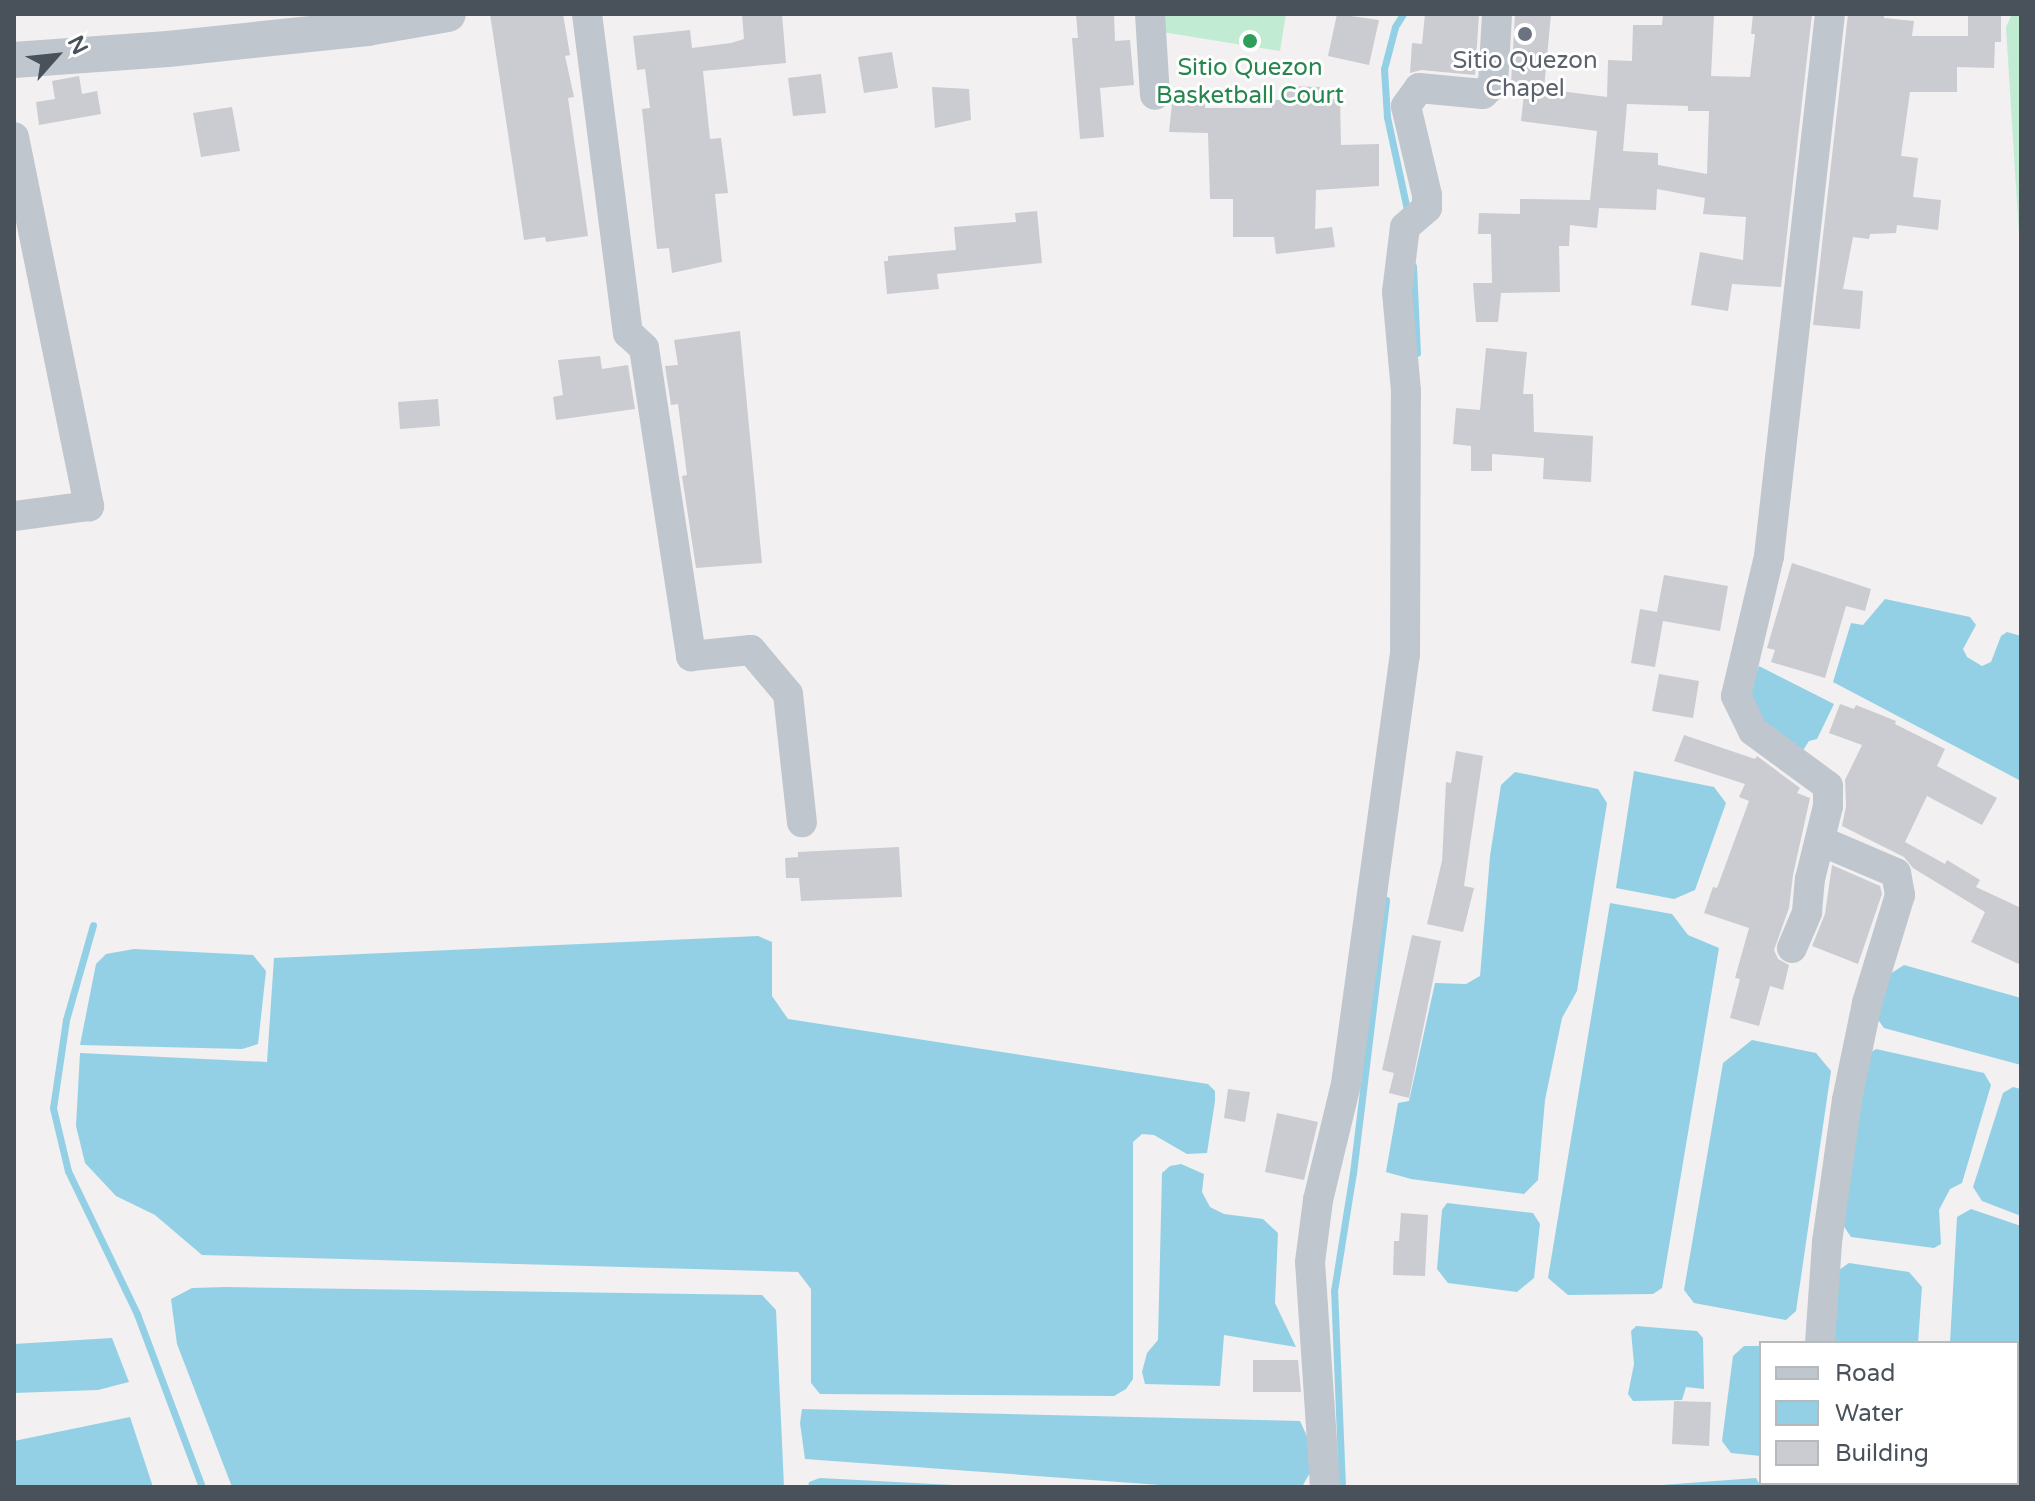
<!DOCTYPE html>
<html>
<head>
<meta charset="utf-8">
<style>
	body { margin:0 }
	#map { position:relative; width:2035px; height:1501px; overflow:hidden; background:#f2f0f0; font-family:"Varela Round",sans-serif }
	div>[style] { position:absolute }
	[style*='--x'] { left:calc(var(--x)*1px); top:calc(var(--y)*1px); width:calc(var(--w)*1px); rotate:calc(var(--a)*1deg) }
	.green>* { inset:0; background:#c2ebd4 }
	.water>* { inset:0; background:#93d0e5 }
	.stream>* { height:7px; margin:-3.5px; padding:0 3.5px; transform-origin:3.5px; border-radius:3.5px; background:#93d0e5 }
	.building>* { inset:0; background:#caccd2 }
	.minor>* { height:30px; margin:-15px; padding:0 15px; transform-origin:15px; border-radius:15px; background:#bfc6cd }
	.tertiary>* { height:36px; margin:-18px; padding:0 18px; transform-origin:18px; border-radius:18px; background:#bfc6cd }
	.dots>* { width:22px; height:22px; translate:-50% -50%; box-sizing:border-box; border:4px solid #fff; border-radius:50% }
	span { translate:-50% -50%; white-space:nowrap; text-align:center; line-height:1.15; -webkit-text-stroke:6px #fff; paint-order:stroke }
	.worship-label { font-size:24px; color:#5b616d }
	.leisure-label { font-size:24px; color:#27864d }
	.frame { position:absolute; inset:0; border:16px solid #49525b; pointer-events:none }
	.legend { position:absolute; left:1759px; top:1341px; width:260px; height:144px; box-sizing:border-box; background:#fff; border:2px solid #b6babd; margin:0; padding:10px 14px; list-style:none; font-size:24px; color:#49525b }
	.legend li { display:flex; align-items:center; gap:16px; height:40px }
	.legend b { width:40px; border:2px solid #b6babd }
	.north { position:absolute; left:16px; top:16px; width:80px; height:80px; -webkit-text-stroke:6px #fff; paint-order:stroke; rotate:63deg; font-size:22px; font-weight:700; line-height:32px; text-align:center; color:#49525b }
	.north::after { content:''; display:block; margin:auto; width:28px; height:36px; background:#49525b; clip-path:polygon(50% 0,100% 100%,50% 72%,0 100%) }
</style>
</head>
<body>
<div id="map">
	<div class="green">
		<div style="clip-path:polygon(1158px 14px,1286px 14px,1280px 51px,1156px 31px)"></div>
		<div style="clip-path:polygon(2012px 14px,2021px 14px,2021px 266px,2006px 27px)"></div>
	</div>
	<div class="water">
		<div style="clip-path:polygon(1885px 599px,1970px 617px,1976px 625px,1963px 649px,1967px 657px,1982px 666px,1991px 662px,2001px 636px,2007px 632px,2021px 636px,2021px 781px,1833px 682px,1851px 623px,1863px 625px)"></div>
		<div style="clip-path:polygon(1759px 666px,1834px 704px,1817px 739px,1809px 741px,1800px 755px,1759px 721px,1746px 697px)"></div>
		<div style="clip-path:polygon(1634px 771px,1714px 787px,1726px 803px,1695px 890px,1674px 899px,1616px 888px)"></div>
		<div style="clip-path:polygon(1515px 772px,1598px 789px,1607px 803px,1577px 991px,1562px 1018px,1545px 1100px,1538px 1180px,1524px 1194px,1411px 1179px,1386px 1172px,1398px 1103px,1409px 1101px,1435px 983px,1466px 984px,1480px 976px,1490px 856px,1501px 785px)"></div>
		<div style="clip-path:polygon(1610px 903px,1672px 914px,1688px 935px,1719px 948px,1662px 1288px,1653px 1294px,1568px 1295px,1548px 1278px)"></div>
		<div style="clip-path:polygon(758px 936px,772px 942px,772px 996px,788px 1019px,1208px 1084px,1215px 1091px,1215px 1101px,1207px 1153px,1187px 1154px,1154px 1135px,1142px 1134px,1133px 1142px,1133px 1379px,1126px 1389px,1114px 1396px,820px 1394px,811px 1383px,811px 1289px,798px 1272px,202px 1255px,155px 1215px,116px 1196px,85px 1163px,76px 1126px,80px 1053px,267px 1062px,274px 958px)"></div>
		<div style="clip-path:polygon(134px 949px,253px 955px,266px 971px,258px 1044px,242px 1049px,80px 1045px,96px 964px,106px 954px)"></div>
		<div style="clip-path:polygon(1904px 965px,2021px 998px,2021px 1065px,1884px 1028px,1876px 1017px,1890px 974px)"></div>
		<div style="clip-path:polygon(1752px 1040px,1816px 1053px,1831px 1071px,1796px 1311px,1786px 1320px,1694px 1303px,1684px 1290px,1723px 1063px)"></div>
		<div style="clip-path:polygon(1876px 1049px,1984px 1073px,1991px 1085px,1962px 1183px,1950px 1189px,1939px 1210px,1941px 1244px,1934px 1248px,1851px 1237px,1843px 1225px,1864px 1057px)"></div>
		<div style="clip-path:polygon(2013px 1087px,2021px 1089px,2021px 1216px,1982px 1201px,1973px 1187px,2003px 1093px)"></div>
		<div style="clip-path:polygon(1181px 1164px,1204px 1174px,1202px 1192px,1210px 1207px,1224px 1214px,1263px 1219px,1278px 1233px,1275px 1303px,1296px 1347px,1224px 1335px,1220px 1386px,1145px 1384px,1142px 1372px,1147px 1353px,1158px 1340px,1162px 1173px,1170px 1166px)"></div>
		<div style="clip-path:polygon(1447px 1203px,1533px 1213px,1540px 1224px,1534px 1278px,1517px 1292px,1448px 1283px,1437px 1269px,1442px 1210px)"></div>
		<div style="clip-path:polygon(1971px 1209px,2021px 1226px,2021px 1487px,1947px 1487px,1947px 1483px,2017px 1483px,2017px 1343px,1950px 1343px,1957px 1217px)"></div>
		<div style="clip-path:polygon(1849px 1263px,1909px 1272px,1922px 1287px,1918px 1343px,1829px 1343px,1839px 1270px)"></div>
		<div style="clip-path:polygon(226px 1287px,762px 1295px,776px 1310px,784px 1487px,232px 1487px,177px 1344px,171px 1299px,192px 1288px)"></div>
		<div style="clip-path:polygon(1636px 1326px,1697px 1331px,1703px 1338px,1704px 1389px,1686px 1387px,1682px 1400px,1633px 1401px,1628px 1394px,1634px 1364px,1631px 1331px)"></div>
		<div style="clip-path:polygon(112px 1338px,129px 1382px,98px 1390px,14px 1393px,14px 1344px)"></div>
		<div style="clip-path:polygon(1744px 1346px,1761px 1346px,1761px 1456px,1731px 1453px,1722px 1441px,1733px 1356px)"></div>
		<div style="clip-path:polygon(802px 1409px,1300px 1421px,1311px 1445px,1314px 1465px,1302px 1487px,1187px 1487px,805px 1459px,800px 1423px)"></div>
		<div style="clip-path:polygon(130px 1417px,153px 1487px,14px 1487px,14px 1441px)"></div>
		<div style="clip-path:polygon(820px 1478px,991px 1487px,808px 1487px,809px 1482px)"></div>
		<div style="clip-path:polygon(1756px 1478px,1761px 1487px,1635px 1487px,1702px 1482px)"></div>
		<div style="clip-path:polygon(1810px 1483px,1916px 1483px,1916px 1487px,1810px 1487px)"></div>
	</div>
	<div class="stream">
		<div style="--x:1403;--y:14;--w:15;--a:122"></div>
		<div style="--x:1395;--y:27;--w:43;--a:104.7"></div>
		<div style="--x:1384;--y:69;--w:48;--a:86.4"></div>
		<div style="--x:1387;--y:117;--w:99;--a:77.8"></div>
		<div style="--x:1413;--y:266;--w:87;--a:87.4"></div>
		<div style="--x:93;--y:925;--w:99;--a:105.9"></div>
		<div style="--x:66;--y:1020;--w:89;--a:98.4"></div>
		<div style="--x:53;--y:1108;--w:65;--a:76.6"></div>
		<div style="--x:68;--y:1171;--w:159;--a:64.2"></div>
		<div style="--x:137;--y:1314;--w:185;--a:69.4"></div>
		<div style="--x:1342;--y:1487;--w:196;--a:-92.3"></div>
		<div style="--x:1334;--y:1291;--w:120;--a:-80.9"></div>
		<div style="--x:1353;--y:1173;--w:275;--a:-83.1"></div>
	</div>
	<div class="building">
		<div style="clip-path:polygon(490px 14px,563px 14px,570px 55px,565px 56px,574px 97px,568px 98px,588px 236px,546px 242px,545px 237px,524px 240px)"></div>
		<div style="clip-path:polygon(742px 14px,782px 14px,786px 63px,703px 71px,710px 139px,721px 138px,728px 193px,715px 194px,722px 262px,672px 273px,669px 248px,657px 249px,642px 109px,650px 108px,645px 69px,637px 70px,633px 36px,690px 30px,692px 48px,731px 43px,744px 39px)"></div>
		<div style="clip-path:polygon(1076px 14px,1114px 14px,1115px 41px,1130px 40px,1134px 85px,1100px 88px,1104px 137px,1080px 139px,1072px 38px,1078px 38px)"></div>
		<div style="clip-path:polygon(1337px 14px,1379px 20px,1369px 65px,1328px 56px)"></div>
		<div style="clip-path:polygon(1425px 14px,1479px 14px,1475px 75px,1421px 70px,1410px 73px,1412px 43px,1422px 44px)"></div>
		<div style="clip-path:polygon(evenodd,1515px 14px,1551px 14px,1544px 89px,1607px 97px,1608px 60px,1632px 61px,1633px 25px,1662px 25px,1663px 14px,1714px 14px,1711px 76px,1750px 77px,1755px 34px,1751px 34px,1753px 14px,1812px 14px,1781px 287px,1732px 284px,1728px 311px,1691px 305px,1700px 252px,1743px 260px,1746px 217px,1703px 214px,1705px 198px,1657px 189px,1656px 210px,1599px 208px,1597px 228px,1570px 225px,1569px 246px,1559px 246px,1560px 292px,1501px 293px,1498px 322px,1476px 322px,1473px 283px,1492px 283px,1491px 234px,1478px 234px,1479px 213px,1520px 214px,1520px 199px,1590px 200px,1597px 131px,1521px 121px,1525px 85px,1511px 83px,1515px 14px,1627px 104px,1688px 106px,1688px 111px,1709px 111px,1707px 174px,1658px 165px,1658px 153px,1623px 151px,1627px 104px)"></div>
		<div style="clip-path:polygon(1848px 14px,1884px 14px,1884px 18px,1914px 21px,1912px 36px,1968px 36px,1968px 14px,2001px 14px,2001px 42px,1995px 42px,1994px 68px,1957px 67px,1957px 92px,1910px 92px,1901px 156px,1918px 158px,1913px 197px,1941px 200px,1938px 230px,1897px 225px,1896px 233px,1870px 234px,1869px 239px,1853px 237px,1843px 289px,1863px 291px,1860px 329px,1813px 325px)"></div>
		<div style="clip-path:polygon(892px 52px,898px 88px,864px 93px,858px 57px)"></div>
		<div style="clip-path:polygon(821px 74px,826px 113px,793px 116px,788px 78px)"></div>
		<div style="clip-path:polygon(79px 76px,82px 94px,97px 91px,101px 114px,39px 125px,36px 102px,55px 99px,52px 81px)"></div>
		<div style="clip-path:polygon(1283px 86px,1320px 87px,1320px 99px,1340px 99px,1341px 145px,1379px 144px,1379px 186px,1316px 190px,1315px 229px,1332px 227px,1335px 247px,1276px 254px,1274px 237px,1233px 237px,1233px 199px,1210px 199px,1208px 133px,1169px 132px,1173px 94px,1205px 95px,1205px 108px,1272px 108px,1272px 100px,1283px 100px)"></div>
		<div style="clip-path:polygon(932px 87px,969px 89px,971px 120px,935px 128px)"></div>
		<div style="clip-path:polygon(232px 107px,240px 151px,201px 157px,193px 113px)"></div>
		<div style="clip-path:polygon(1037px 211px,1042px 263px,937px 274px,939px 289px,887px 294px,884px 261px,888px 261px,888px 256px,956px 250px,954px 227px,1016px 222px,1015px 213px)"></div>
		<div style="clip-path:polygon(740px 331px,762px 563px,696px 568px,682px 476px,687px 475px,678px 404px,671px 405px,665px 366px,678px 365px,674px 340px)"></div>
		<div style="clip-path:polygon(1486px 348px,1527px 352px,1523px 394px,1533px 394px,1534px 432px,1593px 436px,1591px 482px,1543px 479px,1544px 458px,1492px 454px,1492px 471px,1471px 471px,1471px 446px,1453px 444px,1456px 408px,1480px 410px)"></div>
		<div style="clip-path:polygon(600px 356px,602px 369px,628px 365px,635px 409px,556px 420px,553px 397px,563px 395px,558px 360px)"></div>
		<div style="clip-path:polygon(438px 399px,440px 426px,400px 429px,398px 402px)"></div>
		<div style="clip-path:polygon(1792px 563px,1871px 589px,1865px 611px,1846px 606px,1825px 678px,1771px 662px,1775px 650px,1767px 648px)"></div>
		<div style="clip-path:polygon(1664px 575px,1728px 586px,1720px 631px,1663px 621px,1655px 667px,1631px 663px,1640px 609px,1657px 612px)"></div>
		<div style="clip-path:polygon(1659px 674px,1699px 681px,1693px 718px,1652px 711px)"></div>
		<div style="clip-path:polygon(1840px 704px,1854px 709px,1856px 705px,1896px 721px,1895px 724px,1945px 749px,1937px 766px,1997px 798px,1982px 825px,1927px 796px,1905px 842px,1945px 864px,1947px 860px,1980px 880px,1976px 887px,2021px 908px,2021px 965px,1971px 942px,1985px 912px,1913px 868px,1904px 857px,1842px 826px,1846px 806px,1845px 780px,1862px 745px,1829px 733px)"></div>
		<div style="clip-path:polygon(1684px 735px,1755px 759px,1757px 756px,1800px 788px,1797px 793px,1810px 798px,1793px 875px,1789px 908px,1774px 950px,1778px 959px,1789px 965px,1783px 990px,1770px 986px,1759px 1026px,1730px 1018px,1740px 979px,1735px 978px,1749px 928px,1704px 913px,1713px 887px,1717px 888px,1749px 801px,1739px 797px,1745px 784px,1674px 761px)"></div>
		<div style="clip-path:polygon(1456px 751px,1483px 756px,1464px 886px,1474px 888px,1463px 932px,1427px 924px,1442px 861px,1446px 782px,1451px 783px)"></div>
		<div style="clip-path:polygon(899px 847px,902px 897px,801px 901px,799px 878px,786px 878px,785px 858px,798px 857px,798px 852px)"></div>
		<div style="clip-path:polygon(1832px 865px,1880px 886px,1882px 894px,1858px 964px,1812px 946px,1825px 914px)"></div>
		<div style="clip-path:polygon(1412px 935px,1441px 941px,1409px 1098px,1389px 1093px,1394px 1073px,1382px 1070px)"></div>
		<div style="clip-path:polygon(1228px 1089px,1250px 1092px,1245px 1122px,1224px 1118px)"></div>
		<div style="clip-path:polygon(1277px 1113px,1318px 1122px,1304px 1180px,1265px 1172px)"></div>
		<div style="clip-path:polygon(1401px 1213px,1428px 1215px,1425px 1276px,1393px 1275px,1394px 1241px,1399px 1241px)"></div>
		<div style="clip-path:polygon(1253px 1360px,1298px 1360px,1301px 1392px,1253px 1392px)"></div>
		<div style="clip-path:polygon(1674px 1401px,1711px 1402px,1709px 1446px,1672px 1444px)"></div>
	</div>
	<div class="minor">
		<div style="--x:587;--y:14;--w:322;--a:82.7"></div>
		<div style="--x:628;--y:333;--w:22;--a:43"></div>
		<div style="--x:644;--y:348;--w:312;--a:81.3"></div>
		<div style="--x:691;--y:656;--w:60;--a:-5.7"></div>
		<div style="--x:751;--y:650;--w:57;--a:49.9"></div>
		<div style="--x:788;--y:694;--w:129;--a:83.8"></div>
		<div style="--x:1150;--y:14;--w:81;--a:86.5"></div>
		<div style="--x:14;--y:137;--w:377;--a:78.5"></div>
		<div style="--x:89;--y:506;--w:76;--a:172.4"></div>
		<div style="--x:1792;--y:948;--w:39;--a:-67"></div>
		<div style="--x:1807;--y:912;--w:33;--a:-85"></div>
		<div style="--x:1810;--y:879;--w:75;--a:-76.1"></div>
		<div style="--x:1828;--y:806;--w:20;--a:-90"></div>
		<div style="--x:1828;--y:786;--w:93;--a:-143.7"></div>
		<div style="--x:1753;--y:731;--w:39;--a:-116"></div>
		<div style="--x:1736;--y:696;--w:144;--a:-76.7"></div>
		<div style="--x:1769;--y:556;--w:545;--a:-83.58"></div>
		<div style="--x:1820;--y:1343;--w:101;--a:-86"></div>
		<div style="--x:1827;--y:1242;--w:143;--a:-82"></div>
		<div style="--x:1847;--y:1100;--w:99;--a:-78.3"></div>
		<div style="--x:1867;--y:1003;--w:113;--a:-73"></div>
		<div style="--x:1900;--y:895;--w:22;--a:-100"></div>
		<div style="--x:1896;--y:873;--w:82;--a:-156.9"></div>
		<div style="--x:1325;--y:1487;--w:225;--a:-93.8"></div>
		<div style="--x:1310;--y:1262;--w:63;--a:-82.6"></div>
		<div style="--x:1318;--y:1200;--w:119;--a:-76.4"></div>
		<div style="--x:1346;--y:1084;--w:433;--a:-82.2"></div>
		<div style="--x:1405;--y:655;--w:264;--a:-89.8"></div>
		<div style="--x:1406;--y:391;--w:99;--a:-95.2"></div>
		<div style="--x:1397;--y:292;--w:65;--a:-83"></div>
		<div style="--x:1405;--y:227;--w:29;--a:-41"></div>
		<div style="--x:1427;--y:208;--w:13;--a:-90"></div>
		<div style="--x:1427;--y:195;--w:91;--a:-103.3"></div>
		<div style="--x:1406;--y:106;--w:22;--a:-54"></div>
		<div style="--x:1419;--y:88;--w:64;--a:5.4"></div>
		<div style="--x:1483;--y:94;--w:14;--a:-45"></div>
		<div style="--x:1493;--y:84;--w:70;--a:-86.7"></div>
		<div style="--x:1801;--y:1487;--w:4;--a:-76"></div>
	</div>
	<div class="tertiary">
		<div style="--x:14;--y:60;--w:154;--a:-4.1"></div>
		<div style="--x:168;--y:49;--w:200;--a:-6"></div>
		<div style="--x:367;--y:28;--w:82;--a:-9.8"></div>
	</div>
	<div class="dots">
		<div style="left:1525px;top:34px;background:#6b7280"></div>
		<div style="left:1250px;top:41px;background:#2e9e5b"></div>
	</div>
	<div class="worship-label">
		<span style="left:1525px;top:75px">Sitio Quezon<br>Chapel</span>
	</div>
	<div class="leisure-label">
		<span style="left:1250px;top:82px">Sitio Quezon<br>Basketball Court</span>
	</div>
	<div class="frame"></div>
	<ul class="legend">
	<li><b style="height:10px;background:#bfc6cd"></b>Road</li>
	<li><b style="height:22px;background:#93d0e5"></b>Water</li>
	<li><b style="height:22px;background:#caccd2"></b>Building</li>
	</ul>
	<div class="north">N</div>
</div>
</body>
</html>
